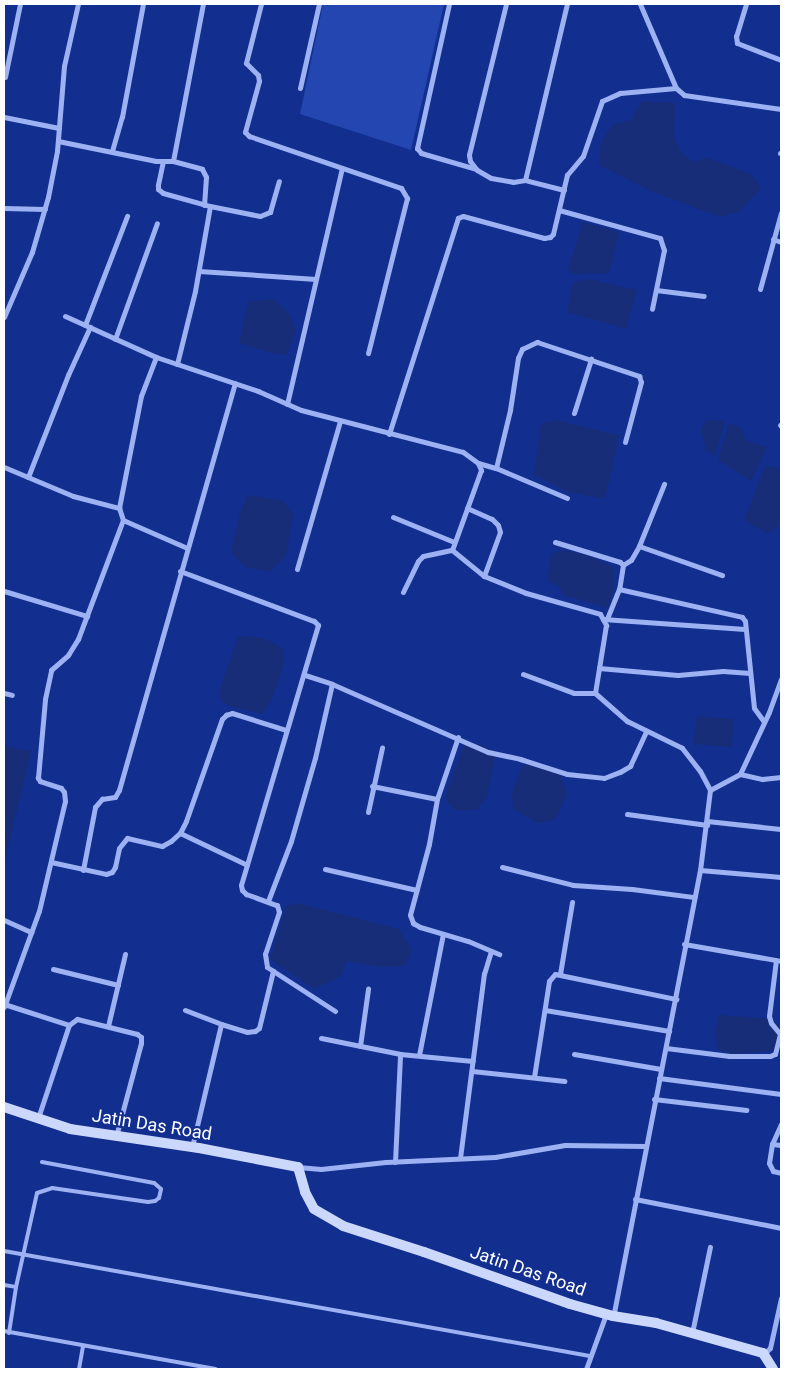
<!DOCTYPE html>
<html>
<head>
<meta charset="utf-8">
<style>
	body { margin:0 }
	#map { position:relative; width:785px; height:1373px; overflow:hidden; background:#122f90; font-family:Roboto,sans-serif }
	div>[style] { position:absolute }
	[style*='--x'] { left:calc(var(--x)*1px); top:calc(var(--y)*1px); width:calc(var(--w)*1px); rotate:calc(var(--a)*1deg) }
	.green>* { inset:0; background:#2446b0 }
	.water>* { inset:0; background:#182d77 }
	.lane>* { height:4px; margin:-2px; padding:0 2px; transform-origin:2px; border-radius:2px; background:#9db2f2 }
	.street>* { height:5px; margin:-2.5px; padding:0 2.5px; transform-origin:2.5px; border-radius:2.5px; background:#9db2f2 }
	.secondary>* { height:10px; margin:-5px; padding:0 5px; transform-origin:5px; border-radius:5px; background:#ccd7fc }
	span { translate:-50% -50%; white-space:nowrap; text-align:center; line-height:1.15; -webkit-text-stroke:4.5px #122f90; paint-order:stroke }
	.street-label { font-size:18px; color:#fff }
	.frame { position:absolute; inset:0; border:5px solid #fff; pointer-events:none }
</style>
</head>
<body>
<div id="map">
	<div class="green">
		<div style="clip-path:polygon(323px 4px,444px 4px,411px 150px,300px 114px)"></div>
	</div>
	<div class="water">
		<div style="clip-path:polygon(642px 101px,675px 103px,674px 138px,680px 151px,693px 162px,708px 158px,751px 174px,761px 188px,739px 212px,720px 217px,653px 192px,599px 165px,601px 142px,612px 125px,631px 120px)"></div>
		<div style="clip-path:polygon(583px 222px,619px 232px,609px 273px,573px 274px,568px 269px)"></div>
		<div style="clip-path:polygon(590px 279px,637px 290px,626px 329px,567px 312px,573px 282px)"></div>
		<div style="clip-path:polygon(274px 299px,290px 315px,296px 330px,286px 355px,271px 353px,239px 343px,248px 301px)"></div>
		<div style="clip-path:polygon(555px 420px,619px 435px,605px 499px,568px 492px,534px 475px,541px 423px)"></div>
		<div style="clip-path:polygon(707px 420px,725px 421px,715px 456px,706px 450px,701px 429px)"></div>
		<div style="clip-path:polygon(729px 423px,741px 428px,747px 441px,767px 447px,751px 481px,718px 460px)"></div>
		<div style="clip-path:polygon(765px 466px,781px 468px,781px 524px,767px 534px,744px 520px)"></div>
		<div style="clip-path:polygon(248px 495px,284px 501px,293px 515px,286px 556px,270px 572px,245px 567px,231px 552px,240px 512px)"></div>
		<div style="clip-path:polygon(563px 550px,587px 555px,614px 567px,614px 589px,608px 608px,563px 595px,559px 586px,547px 581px,551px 554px)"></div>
		<div style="clip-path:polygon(246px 636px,266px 639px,283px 649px,284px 664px,272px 699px,262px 714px,229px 706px,221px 701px,219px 692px,238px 637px)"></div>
		<div style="clip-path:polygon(697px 716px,733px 719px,732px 747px,693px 744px)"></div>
		<div style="clip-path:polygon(465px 742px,481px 745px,496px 753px,487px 796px,477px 810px,454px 810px,445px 798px)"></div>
		<div style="clip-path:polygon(4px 746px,31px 751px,4px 865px)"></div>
		<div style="clip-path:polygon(532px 763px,560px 775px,567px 794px,556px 819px,538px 823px,513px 809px,512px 792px,522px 766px)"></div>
		<div style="clip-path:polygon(298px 903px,399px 929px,412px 950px,405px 966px,379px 967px,347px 961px,341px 976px,314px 989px,270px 959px,286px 906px)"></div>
		<div style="clip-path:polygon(719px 1015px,765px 1018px,781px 1026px,781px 1050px,733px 1054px,718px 1050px,715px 1034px)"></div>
	</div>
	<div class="lane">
		<div style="--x:4;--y:1251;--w:595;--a:10.16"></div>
		<div style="--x:4;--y:1285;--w:12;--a:9"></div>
		<div style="--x:4;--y:1331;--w:215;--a:10.2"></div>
		<div style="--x:9;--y:1333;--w:47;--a:-81.3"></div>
		<div style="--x:16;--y:1287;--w:96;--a:-77.4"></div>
		<div style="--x:37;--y:1193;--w:16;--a:-18"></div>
		<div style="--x:52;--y:1188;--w:97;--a:8.3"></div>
		<div style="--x:148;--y:1202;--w:7;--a:-8"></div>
		<div style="--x:155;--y:1201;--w:5;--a:-37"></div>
		<div style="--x:159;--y:1198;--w:9;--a:-77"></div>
		<div style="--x:161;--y:1189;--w:9;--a:-139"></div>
		<div style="--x:154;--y:1183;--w:114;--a:-169.4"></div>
		<div style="--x:79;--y:1369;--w:23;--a:-80"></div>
	</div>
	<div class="street">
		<div style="--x:261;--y:4;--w:61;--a:104.3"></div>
		<div style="--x:246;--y:63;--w:17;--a:45"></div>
		<div style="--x:258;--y:75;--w:6;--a:81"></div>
		<div style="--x:259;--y:81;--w:53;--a:105.4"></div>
		<div style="--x:245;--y:132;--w:6;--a:45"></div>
		<div style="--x:249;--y:136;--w:161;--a:18.9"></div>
		<div style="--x:401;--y:188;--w:12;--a:59"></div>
		<div style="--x:407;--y:198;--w:160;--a:104.1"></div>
		<div style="--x:449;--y:4;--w:148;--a:102.5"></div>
		<div style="--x:417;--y:148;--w:6;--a:51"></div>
		<div style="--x:421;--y:153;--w:57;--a:16.2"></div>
		<div style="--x:506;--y:4;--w:155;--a:103.8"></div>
		<div style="--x:469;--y:155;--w:6;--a:81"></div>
		<div style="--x:470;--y:161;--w:11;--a:52"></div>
		<div style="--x:477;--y:170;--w:16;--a:30"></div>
		<div style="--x:491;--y:178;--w:22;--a:10"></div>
		<div style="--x:513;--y:182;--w:12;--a:-9"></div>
		<div style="--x:640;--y:4;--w:91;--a:66.8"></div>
		<div style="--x:676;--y:88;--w:11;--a:41"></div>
		<div style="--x:684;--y:95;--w:98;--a:8.2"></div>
		<div style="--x:746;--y:4;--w:34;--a:107"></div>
		<div style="--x:736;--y:36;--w:7;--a:82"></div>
		<div style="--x:737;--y:43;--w:47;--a:21.1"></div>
		<div style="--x:5;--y:77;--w:75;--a:-78.4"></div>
		<div style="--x:300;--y:88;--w:86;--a:-77.3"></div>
		<div style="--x:4;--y:117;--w:56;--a:11.3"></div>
		<div style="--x:58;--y:141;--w:100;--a:11.5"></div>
		<div style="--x:156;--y:161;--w:17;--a:0"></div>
		<div style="--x:173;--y:161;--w:30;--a:15"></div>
		<div style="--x:202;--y:169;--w:9;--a:63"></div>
		<div style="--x:206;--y:177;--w:28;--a:94"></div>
		<div style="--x:112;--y:151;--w:35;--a:-74"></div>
		<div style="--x:122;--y:117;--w:115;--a:-79.5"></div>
		<div style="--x:780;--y:153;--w:1;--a:0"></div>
		<div style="--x:163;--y:161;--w:25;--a:102"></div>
		<div style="--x:158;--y:185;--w:4;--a:90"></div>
		<div style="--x:158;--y:189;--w:6;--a:39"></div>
		<div style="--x:163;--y:193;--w:49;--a:15.5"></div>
		<div style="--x:210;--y:206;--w:51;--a:11.3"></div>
		<div style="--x:260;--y:216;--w:11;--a:-22"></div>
		<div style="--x:270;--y:212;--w:32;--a:-74"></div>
		<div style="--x:173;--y:161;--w:160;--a:-79.2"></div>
		<div style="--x:564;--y:190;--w:40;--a:-165.6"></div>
		<div style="--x:525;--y:180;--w:181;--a:-76.6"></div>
		<div style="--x:4;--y:208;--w:41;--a:1.4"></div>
		<div style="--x:559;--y:210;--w:105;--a:15.5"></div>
		<div style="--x:660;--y:238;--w:13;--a:72"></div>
		<div style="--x:664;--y:250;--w:60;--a:101.5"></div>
		<div style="--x:773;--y:239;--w:9;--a:21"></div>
		<div style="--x:199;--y:271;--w:117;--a:3.9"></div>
		<div style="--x:760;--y:289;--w:79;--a:-74.6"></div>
		<div style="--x:656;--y:290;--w:48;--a:7.1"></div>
		<div style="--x:65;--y:316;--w:100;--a:24.3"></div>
		<div style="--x:156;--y:357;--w:108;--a:18.4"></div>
		<div style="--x:258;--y:391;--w:47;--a:23.8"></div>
		<div style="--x:301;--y:410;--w:167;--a:14.5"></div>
		<div style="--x:463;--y:452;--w:19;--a:36"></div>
		<div style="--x:478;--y:463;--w:8;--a:67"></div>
		<div style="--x:481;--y:470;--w:85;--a:109.9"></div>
		<div style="--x:452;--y:550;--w:41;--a:39.1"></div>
		<div style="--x:484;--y:576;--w:45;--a:22"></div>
		<div style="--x:526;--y:593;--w:77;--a:15.8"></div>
		<div style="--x:600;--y:614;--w:13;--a:61"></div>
		<div style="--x:606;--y:625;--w:69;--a:99.2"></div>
		<div style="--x:595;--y:693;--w:43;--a:41.2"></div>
		<div style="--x:627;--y:721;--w:61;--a:26.1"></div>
		<div style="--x:682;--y:748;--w:29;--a:52"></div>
		<div style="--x:700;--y:771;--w:21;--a:62"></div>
		<div style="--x:710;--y:790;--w:81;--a:97.1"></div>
		<div style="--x:700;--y:870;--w:454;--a:101"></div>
		<div style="--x:4;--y:317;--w:71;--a:-66.7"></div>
		<div style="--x:32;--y:252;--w:57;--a:-73.8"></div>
		<div style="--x:48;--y:197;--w:47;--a:-78.9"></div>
		<div style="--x:57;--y:151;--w:85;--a:-85.3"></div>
		<div style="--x:64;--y:66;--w:64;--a:-77.3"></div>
		<div style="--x:85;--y:325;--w:117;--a:-68.9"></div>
		<div style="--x:115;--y:339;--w:123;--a:-70.1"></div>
		<div style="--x:177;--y:364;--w:75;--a:-76.1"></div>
		<div style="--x:195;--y:291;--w:86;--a:-80"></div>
		<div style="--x:287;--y:404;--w:242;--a:-76.9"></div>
		<div style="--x:574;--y:413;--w:57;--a:-72.5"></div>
		<div style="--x:780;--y:425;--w:1;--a:45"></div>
		<div style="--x:389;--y:434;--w:227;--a:-72.3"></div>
		<div style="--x:458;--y:218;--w:5;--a:-22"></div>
		<div style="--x:463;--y:216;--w:84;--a:15.2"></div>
		<div style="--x:544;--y:238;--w:6;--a:-9"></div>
		<div style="--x:550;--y:237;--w:4;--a:-45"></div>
		<div style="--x:553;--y:234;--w:61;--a:-76.7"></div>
		<div style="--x:567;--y:175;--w:25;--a:-50"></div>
		<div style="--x:583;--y:156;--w:58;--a:-70.9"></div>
		<div style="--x:602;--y:101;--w:20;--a:-24"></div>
		<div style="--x:620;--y:93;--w:56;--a:-5.1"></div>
		<div style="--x:478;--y:463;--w:19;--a:16"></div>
		<div style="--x:496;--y:468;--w:77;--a:22.9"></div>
		<div style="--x:4;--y:467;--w:75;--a:22.8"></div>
		<div style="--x:73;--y:496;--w:48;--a:14.6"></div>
		<div style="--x:119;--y:508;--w:114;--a:-78.9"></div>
		<div style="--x:141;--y:396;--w:42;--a:-69"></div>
		<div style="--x:496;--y:468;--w:60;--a:-76.4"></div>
		<div style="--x:510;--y:410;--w:53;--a:-81.3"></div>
		<div style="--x:518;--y:358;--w:10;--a:-66"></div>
		<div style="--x:522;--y:349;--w:17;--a:-25"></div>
		<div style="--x:537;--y:342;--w:108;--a:18.4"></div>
		<div style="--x:639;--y:376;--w:6;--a:72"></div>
		<div style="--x:641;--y:382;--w:62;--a:104.9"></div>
		<div style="--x:28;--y:477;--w:110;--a:-68.6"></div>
		<div style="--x:68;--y:375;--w:53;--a:-65.4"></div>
		<div style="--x:467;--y:508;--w:27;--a:24"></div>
		<div style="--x:492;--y:519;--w:8;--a:45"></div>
		<div style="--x:498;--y:525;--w:7;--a:74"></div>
		<div style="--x:500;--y:532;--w:47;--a:110"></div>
		<div style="--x:393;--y:517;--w:66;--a:22.3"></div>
		<div style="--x:123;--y:520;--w:70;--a:23.6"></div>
		<div style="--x:555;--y:542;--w:68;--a:17.1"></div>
		<div style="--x:620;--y:562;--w:4;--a:45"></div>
		<div style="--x:623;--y:565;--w:24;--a:99"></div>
		<div style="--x:619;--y:589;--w:32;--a:112"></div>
		<div style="--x:639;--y:546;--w:88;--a:19.3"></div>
		<div style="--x:623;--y:565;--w:9;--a:-32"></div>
		<div style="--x:631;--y:560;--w:16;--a:-60"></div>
		<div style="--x:639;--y:546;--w:67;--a:-68"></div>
		<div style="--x:297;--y:569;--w:154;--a:-73.8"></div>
		<div style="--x:180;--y:571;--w:143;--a:20.5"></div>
		<div style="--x:314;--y:621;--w:6;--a:45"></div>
		<div style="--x:318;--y:625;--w:271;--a:106.5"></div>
		<div style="--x:241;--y:885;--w:5;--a:79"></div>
		<div style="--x:242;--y:890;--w:6;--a:45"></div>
		<div style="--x:246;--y:894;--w:33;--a:20"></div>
		<div style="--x:277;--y:905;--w:7;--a:74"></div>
		<div style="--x:279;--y:912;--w:44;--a:108.4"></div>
		<div style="--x:265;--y:954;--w:13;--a:81"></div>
		<div style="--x:267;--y:967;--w:81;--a:32.9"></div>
		<div style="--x:619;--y:589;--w:126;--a:12.8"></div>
		<div style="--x:742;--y:617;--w:5;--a:53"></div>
		<div style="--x:745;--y:621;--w:87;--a:84.1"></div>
		<div style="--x:754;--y:708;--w:17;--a:54"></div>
		<div style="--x:4;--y:591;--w:87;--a:16.8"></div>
		<div style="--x:403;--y:592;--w:34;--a:-64"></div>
		<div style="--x:418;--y:561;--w:7;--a:-45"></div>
		<div style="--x:423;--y:556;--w:30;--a:-12"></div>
		<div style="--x:603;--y:619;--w:142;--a:4"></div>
		<div style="--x:599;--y:668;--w:79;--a:5.1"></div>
		<div style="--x:678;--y:675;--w:45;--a:-5.1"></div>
		<div style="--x:723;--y:671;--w:27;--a:4"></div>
		<div style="--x:523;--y:674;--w:54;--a:20.4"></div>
		<div style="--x:574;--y:693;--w:21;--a:0"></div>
		<div style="--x:305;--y:675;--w:28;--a:18"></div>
		<div style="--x:332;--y:684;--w:170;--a:23.6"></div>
		<div style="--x:488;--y:752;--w:33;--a:12"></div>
		<div style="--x:520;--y:759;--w:49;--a:17.7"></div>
		<div style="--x:567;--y:774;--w:37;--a:6"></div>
		<div style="--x:604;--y:778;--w:17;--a:-21"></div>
		<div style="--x:620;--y:772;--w:12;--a:-31"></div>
		<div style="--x:630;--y:766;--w:38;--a:-65"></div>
		<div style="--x:4;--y:693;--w:8;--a:14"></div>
		<div style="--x:458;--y:737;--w:65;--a:108.7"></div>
		<div style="--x:437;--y:799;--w:46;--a:100.1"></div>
		<div style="--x:429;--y:844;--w:73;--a:105"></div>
		<div style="--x:410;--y:915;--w:9;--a:69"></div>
		<div style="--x:413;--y:923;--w:8;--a:30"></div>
		<div style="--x:420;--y:927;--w:50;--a:16.3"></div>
		<div style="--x:468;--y:941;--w:34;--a:23"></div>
		<div style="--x:740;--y:774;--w:23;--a:13"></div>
		<div style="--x:762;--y:779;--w:19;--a:-6"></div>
		<div style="--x:372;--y:786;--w:66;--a:11.3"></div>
		<div style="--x:710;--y:790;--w:34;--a:-28"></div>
		<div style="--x:740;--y:774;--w:68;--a:-64.9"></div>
		<div style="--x:769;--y:712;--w:35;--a:-70"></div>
		<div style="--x:368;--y:812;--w:66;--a:-77.7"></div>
		<div style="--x:627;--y:814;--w:81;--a:7.8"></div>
		<div style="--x:707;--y:821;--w:74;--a:6.2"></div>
		<div style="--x:180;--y:833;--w:74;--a:25.5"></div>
		<div style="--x:51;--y:862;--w:56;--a:12.3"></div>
		<div style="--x:106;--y:874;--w:6;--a:-18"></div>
		<div style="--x:112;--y:872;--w:6;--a:-59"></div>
		<div style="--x:115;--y:867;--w:19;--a:-78"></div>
		<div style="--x:119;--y:848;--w:13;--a:-51"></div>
		<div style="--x:127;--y:838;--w:36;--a:13"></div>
		<div style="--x:162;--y:846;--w:10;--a:-29"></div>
		<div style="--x:171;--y:841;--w:12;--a:-42"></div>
		<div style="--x:180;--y:833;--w:13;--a:-63"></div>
		<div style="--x:186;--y:821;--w:108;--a:-70.6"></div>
		<div style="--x:222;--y:719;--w:6;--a:-45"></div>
		<div style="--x:226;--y:715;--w:6;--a:-18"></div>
		<div style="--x:232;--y:713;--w:57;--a:17.5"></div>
		<div style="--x:502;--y:867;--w:73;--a:14.2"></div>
		<div style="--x:573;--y:885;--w:59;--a:3.9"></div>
		<div style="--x:632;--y:889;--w:63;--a:7.4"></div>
		<div style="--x:325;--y:869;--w:94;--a:12.9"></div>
		<div style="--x:83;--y:870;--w:64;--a:-79.2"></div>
		<div style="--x:95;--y:807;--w:11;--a:-49"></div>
		<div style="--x:102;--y:799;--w:13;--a:-9"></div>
		<div style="--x:115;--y:797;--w:8;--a:-60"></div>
		<div style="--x:119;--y:790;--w:423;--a:-74.1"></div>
		<div style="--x:700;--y:870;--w:81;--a:4.9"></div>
		<div style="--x:268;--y:901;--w:64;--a:-69"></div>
		<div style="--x:291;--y:841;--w:86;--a:-73.9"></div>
		<div style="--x:315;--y:758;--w:76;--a:-77.1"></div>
		<div style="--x:4;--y:920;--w:30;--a:24"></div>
		<div style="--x:684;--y:944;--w:98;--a:9.9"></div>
		<div style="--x:53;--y:969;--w:67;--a:13.8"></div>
		<div style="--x:560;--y:974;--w:73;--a:-80.5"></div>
		<div style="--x:4;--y:1004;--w:68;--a:17.9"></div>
		<div style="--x:4;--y:1007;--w:102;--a:-70"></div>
		<div style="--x:39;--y:911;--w:113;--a:-76.7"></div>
		<div style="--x:65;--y:801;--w:9;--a:-96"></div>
		<div style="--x:64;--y:792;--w:5;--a:-127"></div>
		<div style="--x:61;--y:788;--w:22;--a:-162"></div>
		<div style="--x:40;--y:781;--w:4;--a:-124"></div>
		<div style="--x:38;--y:778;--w:79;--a:-84.9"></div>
		<div style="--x:45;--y:699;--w:30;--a:-78"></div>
		<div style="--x:51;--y:670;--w:23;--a:-41"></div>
		<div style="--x:68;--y:655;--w:19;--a:-58"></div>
		<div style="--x:78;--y:639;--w:127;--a:-69.3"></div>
		<div style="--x:123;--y:520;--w:13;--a:-108"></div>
		<div style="--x:185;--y:1010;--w:39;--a:21"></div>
		<div style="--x:221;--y:1024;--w:27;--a:17"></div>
		<div style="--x:247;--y:1032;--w:8;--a:-7"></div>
		<div style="--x:255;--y:1031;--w:5;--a:-37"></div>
		<div style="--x:259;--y:1028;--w:59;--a:-76.2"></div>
		<div style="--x:545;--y:1010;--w:126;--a:9.6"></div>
		<div style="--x:108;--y:1026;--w:74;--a:-76.7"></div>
		<div style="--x:321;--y:1038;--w:81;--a:11.4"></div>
		<div style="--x:400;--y:1054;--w:73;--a:5.5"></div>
		<div style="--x:360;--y:1046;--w:58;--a:-82"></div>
		<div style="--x:666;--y:1048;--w:64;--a:7.2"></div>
		<div style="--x:729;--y:1056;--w:41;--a:0"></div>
		<div style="--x:770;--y:1056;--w:5;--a:-22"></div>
		<div style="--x:775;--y:1054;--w:21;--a:-76"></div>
		<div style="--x:780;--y:1034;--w:14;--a:-129"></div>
		<div style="--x:771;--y:1023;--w:7;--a:-106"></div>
		<div style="--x:769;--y:1016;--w:56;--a:-82.9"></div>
		<div style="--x:574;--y:1054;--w:88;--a:9.8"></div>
		<div style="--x:419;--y:1055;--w:123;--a:-78.8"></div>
		<div style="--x:472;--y:1071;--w:93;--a:6.2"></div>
		<div style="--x:534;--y:1077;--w:97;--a:-81.1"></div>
		<div style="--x:549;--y:981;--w:9;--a:-49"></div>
		<div style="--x:555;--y:974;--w:124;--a:11.7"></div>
		<div style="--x:659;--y:1078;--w:123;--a:7.5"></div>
		<div style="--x:654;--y:1099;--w:93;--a:6.8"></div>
		<div style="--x:38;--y:1118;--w:98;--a:-71.6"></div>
		<div style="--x:69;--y:1025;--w:10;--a:-37"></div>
		<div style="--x:77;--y:1019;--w:62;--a:14"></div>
		<div style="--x:137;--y:1034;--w:5;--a:37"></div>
		<div style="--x:141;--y:1037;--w:6;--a:90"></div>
		<div style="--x:141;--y:1043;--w:96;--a:105"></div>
		<div style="--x:781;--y:1124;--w:22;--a:114"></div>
		<div style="--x:772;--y:1144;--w:19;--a:99"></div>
		<div style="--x:769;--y:1163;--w:9;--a:63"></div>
		<div style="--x:773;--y:1171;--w:8;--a:14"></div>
		<div style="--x:772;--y:1144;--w:9;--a:6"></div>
		<div style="--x:192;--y:1147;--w:126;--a:-76.7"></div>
		<div style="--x:460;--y:1158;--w:186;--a:-82.6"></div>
		<div style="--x:484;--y:974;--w:24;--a:-73"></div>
		<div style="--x:395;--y:1162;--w:108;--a:-87.3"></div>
		<div style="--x:298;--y:1167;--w:23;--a:5"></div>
		<div style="--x:321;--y:1169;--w:65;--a:-6.1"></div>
		<div style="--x:386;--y:1162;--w:109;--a:-2.6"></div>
		<div style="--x:495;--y:1157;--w:71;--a:-9.7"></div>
		<div style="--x:565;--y:1145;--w:80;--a:0.7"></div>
		<div style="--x:635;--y:1199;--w:149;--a:11.2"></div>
		<div style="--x:692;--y:1333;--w:88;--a:-78.2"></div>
		<div style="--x:764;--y:1354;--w:8;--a:-45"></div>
		<div style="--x:770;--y:1348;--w:51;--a:-77.6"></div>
		<div style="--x:586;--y:1369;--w:59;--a:-70"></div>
	</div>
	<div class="secondary">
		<div style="--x:4;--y:1107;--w:70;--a:18.4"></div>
		<div style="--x:70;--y:1129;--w:130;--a:8.4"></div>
		<div style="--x:199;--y:1148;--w:101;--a:10.9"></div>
		<div style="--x:298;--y:1167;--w:26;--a:74"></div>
		<div style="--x:305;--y:1192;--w:19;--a:62"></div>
		<div style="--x:314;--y:1209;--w:34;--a:30"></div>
		<div style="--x:343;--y:1226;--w:85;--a:17.8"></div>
		<div style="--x:424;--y:1252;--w:155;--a:19.6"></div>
		<div style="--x:570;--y:1304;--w:45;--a:15.6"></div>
		<div style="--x:613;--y:1316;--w:44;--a:9.2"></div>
		<div style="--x:656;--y:1323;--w:111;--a:15.7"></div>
		<div style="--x:763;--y:1353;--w:19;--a:58"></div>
	</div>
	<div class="street-label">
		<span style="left:152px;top:1125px;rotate:9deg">Jatin Das Road</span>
		<span style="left:528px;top:1271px;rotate:19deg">Jatin Das Road</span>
	</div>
	<div class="frame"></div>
</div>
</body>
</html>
